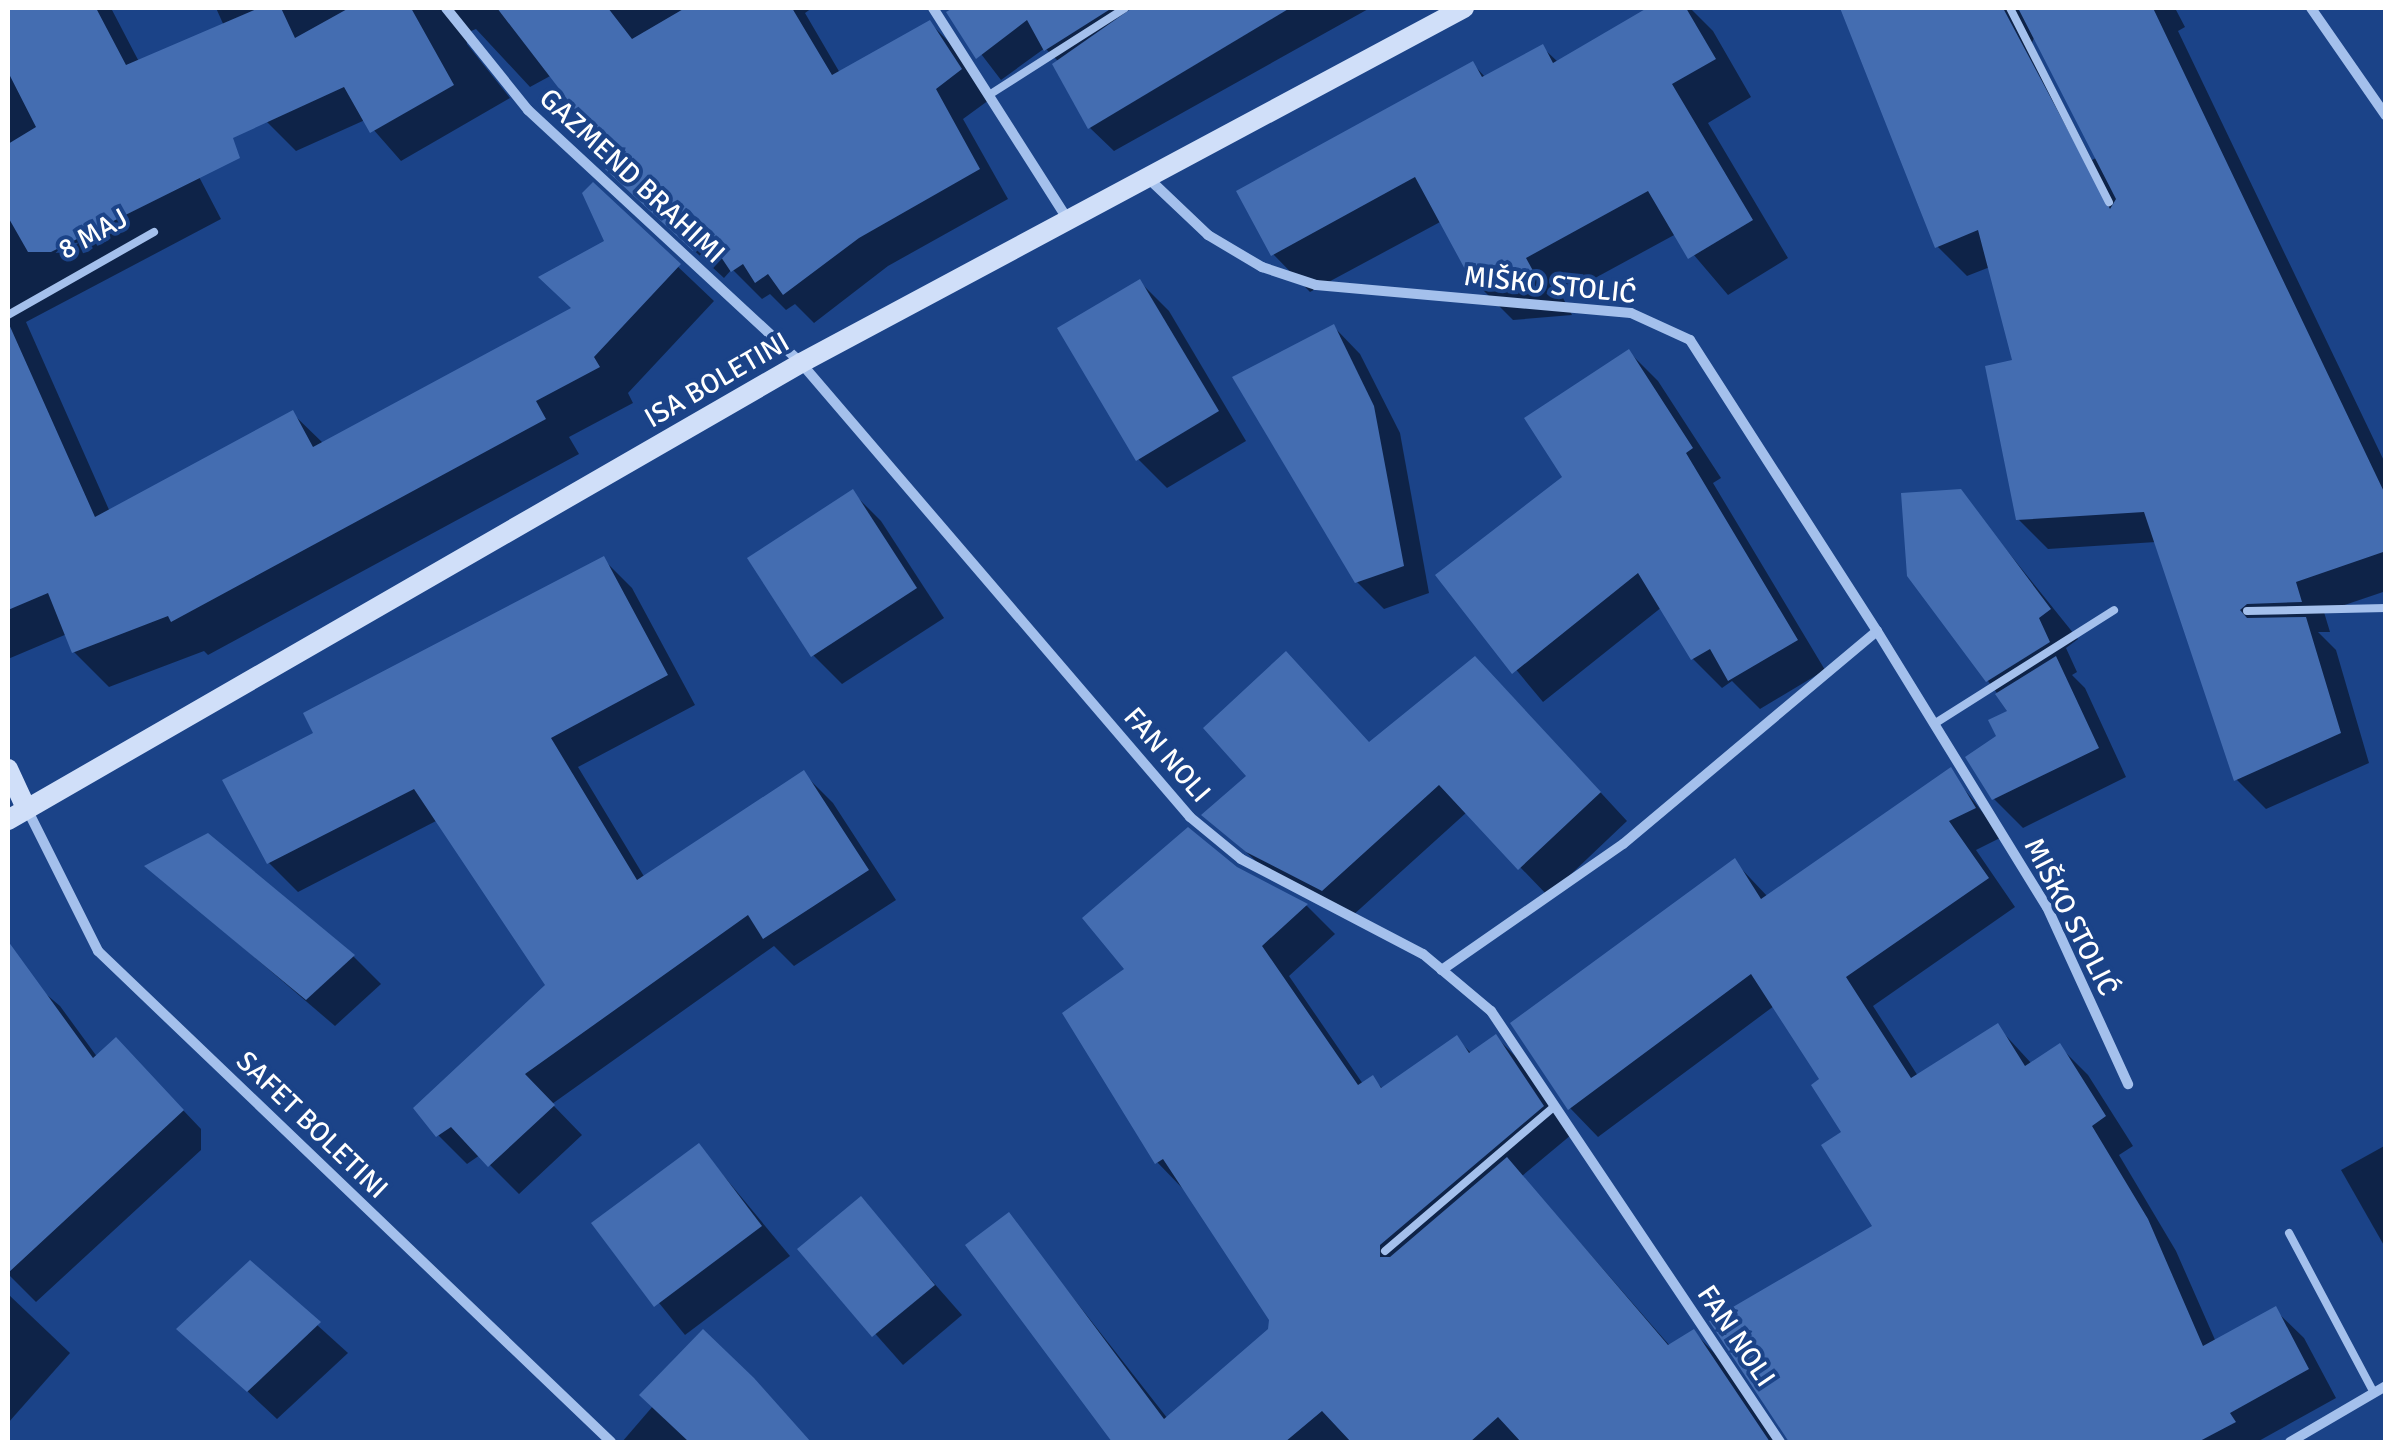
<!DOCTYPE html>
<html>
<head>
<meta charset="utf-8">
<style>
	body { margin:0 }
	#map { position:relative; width:2393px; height:1450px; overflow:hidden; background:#1b4388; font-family:Signika,sans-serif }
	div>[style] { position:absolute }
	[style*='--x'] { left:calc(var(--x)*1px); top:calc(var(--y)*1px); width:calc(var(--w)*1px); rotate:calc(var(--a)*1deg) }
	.shadow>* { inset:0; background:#0007 }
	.building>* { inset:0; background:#446db1 }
	.service>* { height:8px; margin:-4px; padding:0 4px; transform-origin:4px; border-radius:4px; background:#a4c0ec }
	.minor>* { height:10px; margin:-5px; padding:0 5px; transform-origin:5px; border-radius:5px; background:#a4c0ec }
	.secondary>* { height:20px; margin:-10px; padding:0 10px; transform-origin:10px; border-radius:10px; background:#d0dff9 }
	span { translate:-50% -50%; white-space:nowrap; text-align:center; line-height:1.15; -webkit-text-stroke:8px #1b4388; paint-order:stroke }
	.street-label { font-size:28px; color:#fff }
	.frame { position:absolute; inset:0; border:10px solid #fff; pointer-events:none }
</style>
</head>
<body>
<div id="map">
	<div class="shadow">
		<div style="clip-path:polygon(8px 8px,111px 8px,221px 219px,26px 322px,110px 512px,292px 413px,324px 444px,574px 309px,607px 242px,593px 186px,714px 301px,628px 393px,633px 403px,569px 437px,579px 454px,208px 655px,204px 651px,109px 687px,74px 652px,67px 634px,8px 659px)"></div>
		<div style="clip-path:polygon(216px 8px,812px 8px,805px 13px,840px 73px,930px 23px,959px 52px,989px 100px,963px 119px,1008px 199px,888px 266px,814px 323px,795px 304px,786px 310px,770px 294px,762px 299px,732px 269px,724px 278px,637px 198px,617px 160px,552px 75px,530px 87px,476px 29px,466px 33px,467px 44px,510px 98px,401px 161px,365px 120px,296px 151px,267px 122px)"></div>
		<div style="clip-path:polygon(958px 8px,1370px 8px,1114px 151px,1090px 128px,1059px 62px,1045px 48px,1001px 80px,949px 12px)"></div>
		<div style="clip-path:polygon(1652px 8px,1690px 8px,1713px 31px,1751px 97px,1708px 123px,1788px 258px,1728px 295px,1676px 234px,1562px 296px,1572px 315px,1513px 320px,1475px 282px,1442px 221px,1310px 292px,1273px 254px,1473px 64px,1486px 78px,1542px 47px,1558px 62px)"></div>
		<div style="clip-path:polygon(evenodd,1845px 8px,2175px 8px,2185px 27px,2178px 31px,2386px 465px,2386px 591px,2324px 612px,2330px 632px,2318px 632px,2336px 650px,2369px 763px,2266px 809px,2236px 779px,2156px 542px,2048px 549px,2018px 519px,2015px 362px,1990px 267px,1967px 276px,1937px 246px,1845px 8px,2035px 35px,2096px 158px,2092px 160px,2032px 43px,2035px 35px)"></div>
		<div style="clip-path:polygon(1140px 282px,1169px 311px,1246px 441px,1167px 488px,1138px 459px)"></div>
		<div style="clip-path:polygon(1334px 327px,1360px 354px,1400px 433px,1429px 593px,1384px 609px,1357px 582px)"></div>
		<div style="clip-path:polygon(1629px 352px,1658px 381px,1721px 478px,1713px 483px,1825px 670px,1760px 709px,1732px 681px,1722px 688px,1693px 659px,1662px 607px,1543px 702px,1438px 576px,1565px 478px)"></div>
		<div style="clip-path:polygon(852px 492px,881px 521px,944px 618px,842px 684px,813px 655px)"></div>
		<div style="clip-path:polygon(1960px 492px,2078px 639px,2066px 648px,2077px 672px,2072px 675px,2085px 688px,2126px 777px,2023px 828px,1994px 799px,1999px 737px,2011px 712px,1988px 681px)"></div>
		<div style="clip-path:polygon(603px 559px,632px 588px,695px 705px,578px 767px,645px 878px,804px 774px,833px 803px,896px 900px,794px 966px,774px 946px,552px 1104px,582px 1135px,519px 1194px,480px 1155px,467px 1164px,438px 1135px,548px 986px,438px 820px,298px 892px,269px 863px,316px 734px)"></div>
		<div style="clip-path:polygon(1503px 687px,1627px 821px,1548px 896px,1467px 812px,1351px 917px,1276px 879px,1205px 815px,1250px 776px,1371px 744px)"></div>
		<div style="clip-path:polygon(1950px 771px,2002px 837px,1976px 850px,2015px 907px,1873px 1006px,1918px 1076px,1997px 1026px,2032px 1064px,2059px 1046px,2088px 1075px,2133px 1146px,2119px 1155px,2176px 1251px,2216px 1342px,2275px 1310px,2304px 1338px,2336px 1398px,2257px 1442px,1788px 1442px,1875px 1227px,1823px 1080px,1774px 1006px,1598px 1137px,1570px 1108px,1734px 861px,1768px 897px)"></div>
		<div style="clip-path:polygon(148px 866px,352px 955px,381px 984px,335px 1026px)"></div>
		<div style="clip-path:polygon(1235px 869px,1307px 906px,1335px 934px,1289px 976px,1363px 1084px,1372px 1078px,1384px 1090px,1456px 1038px,1472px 1054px,1496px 1037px,1524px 1065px,1571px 1135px,1522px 1176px,1670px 1346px,1694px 1332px,1722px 1361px,1781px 1442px,1115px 1442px,969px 1246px,1009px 1216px,1168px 1419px,1270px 1331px,1272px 1319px,1185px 1191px,1157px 1162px,1128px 970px)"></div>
		<div style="clip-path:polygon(8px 962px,60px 1006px,98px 1058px,145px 1070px,201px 1129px,201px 1150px,36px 1302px,8px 1274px)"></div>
		<div style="clip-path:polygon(2386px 1145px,2386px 1249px,2341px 1170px)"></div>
		<div style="clip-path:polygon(699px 1146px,790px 1256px,685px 1335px,595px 1224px)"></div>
		<div style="clip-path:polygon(860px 1199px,962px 1315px,903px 1365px,801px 1250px)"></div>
		<div style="clip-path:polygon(252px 1266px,348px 1353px,277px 1419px,197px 1344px)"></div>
		<div style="clip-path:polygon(8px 1294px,70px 1353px,8px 1423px)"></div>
		<div style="clip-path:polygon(731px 1362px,809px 1442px,622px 1442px,653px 1406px)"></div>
	</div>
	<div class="building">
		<div style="clip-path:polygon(8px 8px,96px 8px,126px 65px,259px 8px,281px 8px,295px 38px,349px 8px,411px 8px,454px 85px,370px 133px,344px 87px,233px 138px,240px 158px,51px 252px,28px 252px,8px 217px,8px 144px,36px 127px,8px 72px)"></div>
		<div style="clip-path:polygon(497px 8px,608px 8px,632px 39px,685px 8px,792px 8px,832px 75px,930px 20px,962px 69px,936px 89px,980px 169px,859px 238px,783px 295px,768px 274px,755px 283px,743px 264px,731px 272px,707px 236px,693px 251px,605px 169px,614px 160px)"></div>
		<div style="clip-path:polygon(953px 8px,1112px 8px,1044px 51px,1027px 20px,976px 59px,946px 12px)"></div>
		<div style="clip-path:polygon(1132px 8px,1290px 8px,1088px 129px,1052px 64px)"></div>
		<div style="clip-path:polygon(1647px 8px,1686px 8px,1716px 59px,1672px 84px,1753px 220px,1688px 259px,1648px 191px,1526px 258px,1537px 278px,1473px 284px,1415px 177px,1271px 256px,1236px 191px,1473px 61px,1482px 77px,1543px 44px,1553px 63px)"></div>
		<div style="clip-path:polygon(1840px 8px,2003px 8px,2110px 209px,2116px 199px,2018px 8px,2153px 8px,2386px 496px,2386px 551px,2296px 582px,2302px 602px,2247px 604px,2240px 610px,2247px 618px,2306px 617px,2341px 733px,2234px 781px,2144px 512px,2016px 520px,1985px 366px,2012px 360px,1978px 230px,1935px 248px)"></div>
		<div style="clip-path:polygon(593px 182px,681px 264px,594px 357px,600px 367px,536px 401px,546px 419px,171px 622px,168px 616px,72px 653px,48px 593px,8px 610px,8px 322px,95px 517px,293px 410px,313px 447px,571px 308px,538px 277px,604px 241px,582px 193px)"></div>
		<div style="clip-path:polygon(1140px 279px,1219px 411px,1136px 461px,1057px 328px)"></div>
		<div style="clip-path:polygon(1334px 324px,1374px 406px,1404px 566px,1355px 583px,1232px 377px)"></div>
		<div style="clip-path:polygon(1629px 349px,1693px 448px,1686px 453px,1798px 640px,1728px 681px,1710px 649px,1691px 660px,1638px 573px,1512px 674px,1435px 575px,1562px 477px,1524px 418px)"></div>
		<div style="clip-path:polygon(853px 489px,917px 588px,811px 657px,747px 558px)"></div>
		<div style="clip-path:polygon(1961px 489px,2051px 609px,2039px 618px,2050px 642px,1986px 682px,1907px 576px,1901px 493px)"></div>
		<div style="clip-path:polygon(604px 556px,668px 675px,551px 738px,637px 880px,804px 770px,869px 870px,763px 939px,748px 915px,525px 1074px,555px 1105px,488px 1167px,451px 1127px,436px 1137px,413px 1108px,545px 985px,414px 789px,267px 864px,222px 780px,313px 733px,303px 713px)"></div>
		<div style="clip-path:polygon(1286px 651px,1369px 742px,1475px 656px,1601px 792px,1518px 870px,1439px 785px,1322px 891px,1246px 852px,1201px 815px,1246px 776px,1203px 728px)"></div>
		<div style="clip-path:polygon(2056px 656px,2099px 748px,1992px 800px,1965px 757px,1996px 736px,1988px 720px,2007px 711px,1995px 694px)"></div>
		<div style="clip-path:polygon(1951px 767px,1976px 808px,1949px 821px,1989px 878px,1846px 977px,1911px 1078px,1998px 1023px,2025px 1066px,2060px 1043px,2106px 1116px,2092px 1126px,2148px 1219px,2203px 1346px,2276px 1306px,2309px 1369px,2230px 1413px,2236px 1422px,2198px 1442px,1789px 1442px,1709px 1321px,1872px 1226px,1821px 1145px,1841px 1132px,1811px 1085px,1819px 1079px,1751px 974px,1568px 1110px,1510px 1023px,1735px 858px,1761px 899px)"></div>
		<div style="clip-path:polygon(1188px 827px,1237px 867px,1308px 904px,1262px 946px,1358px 1085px,1373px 1075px,1381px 1088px,1457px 1035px,1469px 1053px,1496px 1034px,1544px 1106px,1380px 1245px,1380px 1257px,1390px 1257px,1507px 1157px,1668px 1345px,1694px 1329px,1770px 1442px,1521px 1442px,1498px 1417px,1470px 1442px,1351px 1442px,1322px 1411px,1285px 1442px,1112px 1442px,965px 1245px,1009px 1212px,1164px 1419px,1268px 1329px,1269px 1320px,1163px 1159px,1155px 1164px,1062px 1013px,1124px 969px,1082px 918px)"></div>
		<div style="clip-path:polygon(208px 833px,355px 955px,306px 1000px,144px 866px)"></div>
		<div style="clip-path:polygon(8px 941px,93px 1058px,116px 1037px,184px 1110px,8px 1273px)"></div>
		<div style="clip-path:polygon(699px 1143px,762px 1226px,654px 1307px,591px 1223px)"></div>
		<div style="clip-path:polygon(861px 1196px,935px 1285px,872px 1337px,797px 1249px)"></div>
		<div style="clip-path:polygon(250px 1260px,321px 1322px,247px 1392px,176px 1329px)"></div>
		<div style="clip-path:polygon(703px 1329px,754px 1378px,811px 1442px,689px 1442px,639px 1395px)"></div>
	</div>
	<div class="service">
		<div style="--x:2010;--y:8;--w:218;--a:63"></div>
		<div style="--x:989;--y:95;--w:161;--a:-32.6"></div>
		<div style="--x:8;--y:315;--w:168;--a:-29.6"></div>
		<div style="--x:2247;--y:611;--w:139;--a:-1.2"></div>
		<div style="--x:1934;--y:724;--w:213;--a:-32.3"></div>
		<div style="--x:2289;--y:1233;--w:181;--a:62"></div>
		<div style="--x:1385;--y:1251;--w:223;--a:-40.5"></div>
	</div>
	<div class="minor">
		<div style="--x:446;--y:8;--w:131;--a:51.2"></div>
		<div style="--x:528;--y:110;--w:372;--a:42.8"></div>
		<div style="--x:801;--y:363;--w:598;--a:49.41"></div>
		<div style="--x:1190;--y:817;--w:66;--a:39.5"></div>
		<div style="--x:1241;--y:859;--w:205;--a:27.6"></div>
		<div style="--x:1423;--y:954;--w:89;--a:40"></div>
		<div style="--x:1491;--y:1011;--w:519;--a:56.16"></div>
		<div style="--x:933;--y:8;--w:249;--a:57.5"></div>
		<div style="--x:2311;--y:8;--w:131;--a:55.2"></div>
		<div style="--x:1148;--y:178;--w:83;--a:43.5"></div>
		<div style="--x:1208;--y:235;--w:63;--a:30.7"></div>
		<div style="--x:1262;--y:267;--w:57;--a:18.4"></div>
		<div style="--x:1316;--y:285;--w:316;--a:5.1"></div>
		<div style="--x:1631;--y:313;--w:65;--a:24.6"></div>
		<div style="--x:1690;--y:340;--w:346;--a:57.3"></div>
		<div style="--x:1877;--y:631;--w:331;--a:140"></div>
		<div style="--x:1623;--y:844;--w:221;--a:145.2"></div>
		<div style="--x:1877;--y:631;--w:324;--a:58.4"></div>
		<div style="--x:2047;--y:907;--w:195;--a:65.4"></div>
		<div style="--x:27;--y:809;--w:159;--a:63.4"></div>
		<div style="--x:98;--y:951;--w:710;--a:43.74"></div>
		<div style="--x:2290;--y:1442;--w:111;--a:-30.3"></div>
	</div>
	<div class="secondary">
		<div style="--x:8;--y:769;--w:43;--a:65.2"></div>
		<div style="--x:8;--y:820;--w:915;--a:-29.95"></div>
		<div style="--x:801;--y:363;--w:752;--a:-28.17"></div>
	</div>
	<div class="street-label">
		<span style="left:632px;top:176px;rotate:43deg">GAZMEND BRAHIMI</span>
		<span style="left:93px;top:234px;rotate:-29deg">8 MAJ</span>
		<span style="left:1550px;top:285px;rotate:6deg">MIŠKO STOLIĆ</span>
		<span style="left:717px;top:380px;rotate:-30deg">ISA BOLETINI</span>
		<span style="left:1167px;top:755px;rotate:49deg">FAN NOLI</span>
		<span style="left:2071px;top:917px;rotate:63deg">MIŠKO STOLIĆ</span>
		<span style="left:312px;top:1125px;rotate:44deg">SAFET BOLETINI</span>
		<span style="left:1736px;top:1336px;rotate:56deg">FAN NOLI</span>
	</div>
	<div class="frame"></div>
</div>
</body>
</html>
